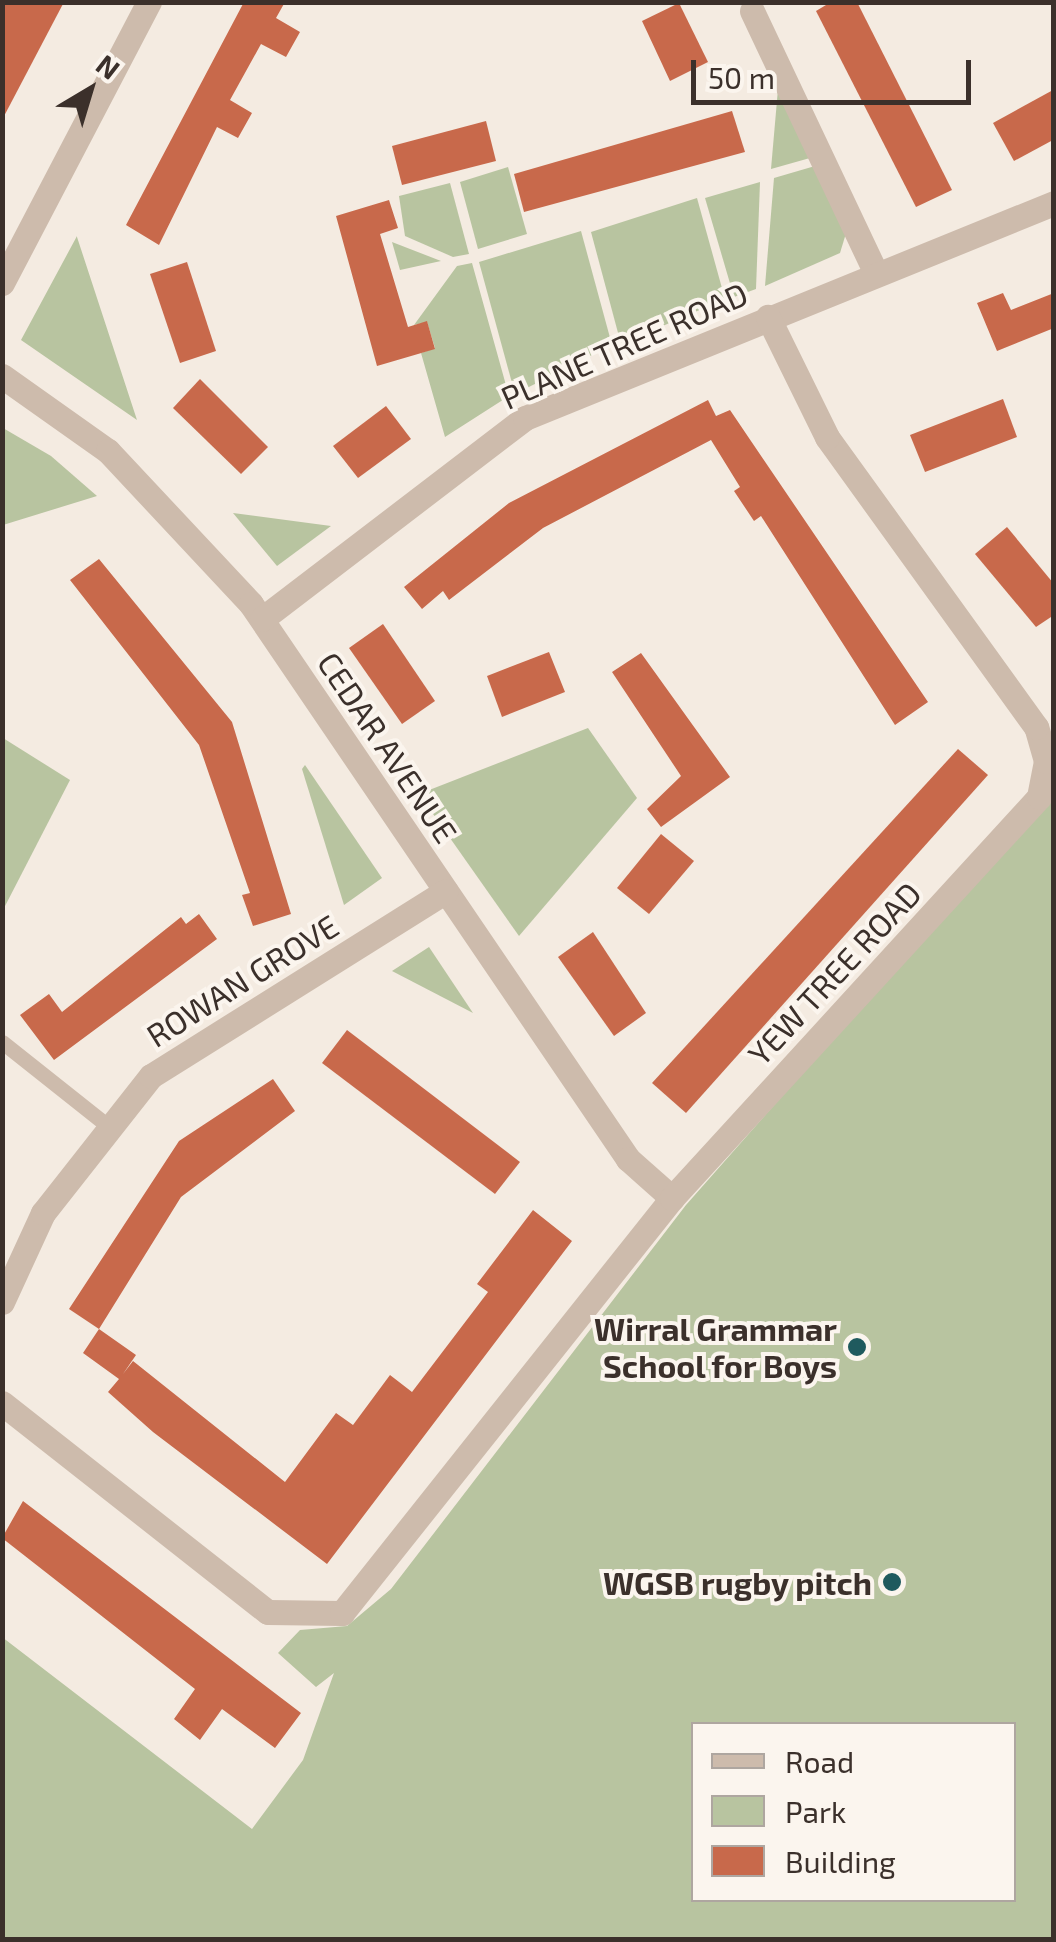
<!DOCTYPE html>
<html>
<head>
<meta charset="utf-8">
<style>
	body { margin:0 }
	#map { position:relative; width:1056px; height:1942px; overflow:hidden; background:#f4ebe1; font-family:"Exo 2",sans-serif }
	div>[style] { position:absolute }
	[style*='--x'] { left:calc(var(--x)*1px); top:calc(var(--y)*1px); width:calc(var(--w)*1px); rotate:calc(var(--a)*1deg) }
	.green>* { inset:0; background:#b8c4a0 }
	.building>* { inset:0; background:#c8694b }
	.service>* { height:15px; margin:-7.5px; padding:0 7.5px; transform-origin:7.5px; border-radius:7.5px; background:#cdbbac }
	.minor>* { height:25px; margin:-12.5px; padding:0 12.5px; transform-origin:12.5px; border-radius:12.5px; background:#cdbbac }
	.dots>* { width:28px; height:28px; translate:-50% -50%; box-sizing:border-box; border:5px solid #fbf5ee; border-radius:50% }
	span { translate:-50% -50%; white-space:nowrap; text-align:center; line-height:1.15; -webkit-text-stroke:8px #fbf5ee; paint-order:stroke }
	.street-label { font-size:32px; color:#3b302b }
	.poi-label { font-size:32px; color:#3b302b; font-weight:700 }
	.right { translate:-100% -50%; text-align:right }
	.frame { position:absolute; inset:0; border:5px solid #3b302b; pointer-events:none }
	.legend { position:absolute; left:691px; top:1722px; width:325px; height:180px; box-sizing:border-box; background:#fbf5ee; border:2px solid #aea6a0; margin:0; padding:12px 18px; list-style:none; font-size:30px; color:#3b302b }
	.legend li { display:flex; align-items:center; gap:20px; height:50px }
	.legend b { width:50px; border:2px solid #aea6a0 }
	.north { position:absolute; left:40px; top:40px; width:100px; height:100px; -webkit-text-stroke:8px #fbf5ee; paint-order:stroke; rotate:38deg; font-size:28px; font-weight:700; line-height:40px; text-align:center; color:#3b302b }
	.north::after { content:''; display:block; margin:auto; width:35px; height:45px; background:#3b302b; clip-path:polygon(50% 0,100% 100%,50% 72%,0 100%) }
	.scale { position:absolute; left:691px; top:60px; width:280px; height:45px; box-sizing:border-box; border:5px solid #3b302b; border-top:0; padding-left:12px; font-size:30px; line-height:35px; white-space:nowrap; color:#3b302b; -webkit-text-stroke:8px #fbf5ee; paint-order:stroke }
</style>
</head>
<body>
<div id="map">
	<div class="green">
		<div style="clip-path:polygon(778px 89px,810px 158px,771px 169px)"></div>
		<div style="clip-path:polygon(815px 166px,847px 230px,840px 253px,765px 286px,774px 178px)"></div>
		<div style="clip-path:polygon(508px 167px,527px 234px,478px 249px,460px 182px)"></div>
		<div style="clip-path:polygon(760px 182px,756px 289px,734px 297px,705px 198px)"></div>
		<div style="clip-path:polygon(450px 183px,469px 254px,453px 257px,405px 236px,399px 196px)"></div>
		<div style="clip-path:polygon(697px 198px,725px 299px,621px 344px,591px 232px)"></div>
		<div style="clip-path:polygon(581px 231px,612px 345px,515px 394px,479px 262px)"></div>
		<div style="clip-path:polygon(77px 236px,77px 237px,137px 420px,21px 340px)"></div>
		<div style="clip-path:polygon(392px 242px,441px 261px,400px 270px)"></div>
		<div style="clip-path:polygon(472px 263px,509px 396px,445px 437px,421px 353px,435px 348px,427px 322px,414px 325px,457px 266px)"></div>
		<div style="clip-path:polygon(3px 428px,51px 456px,97px 496px,3px 525px)"></div>
		<div style="clip-path:polygon(233px 513px,331px 526px,277px 566px)"></div>
		<div style="clip-path:polygon(588px 728px,637px 798px,519px 936px,419px 794px)"></div>
		<div style="clip-path:polygon(3px 738px,70px 780px,3px 910px)"></div>
		<div style="clip-path:polygon(305px 765px,382px 878px,344px 905px,302px 769px)"></div>
		<div style="clip-path:polygon(evenodd,1053px 789px,1053px 1939px,3px 1939px,2px 1637px,252px 1829px,303px 1760px,334px 1673px,316px 1687px,278px 1653px,300px 1630px,347px 1626px,391px 1589px,686px 1205px,1053px 789px,694px 1724px,1014px 1724px,1014px 1900px,694px 1900px,694px 1724px)"></div>
		<div style="clip-path:polygon(429px 947px,473px 1013px,392px 971px)"></div>
	</div>
	<div class="building">
		<div style="clip-path:polygon(2px 2px,64px 2px,2px 120px)"></div>
		<div style="clip-path:polygon(244px 2px,285px 2px,276px 18px,300px 32px,286px 57px,261px 44px,230px 100px,252px 113px,238px 138px,217px 127px,159px 245px,126px 225px)"></div>
		<div style="clip-path:polygon(831px 2px,857px 2px,952px 190px,916px 207px,816px 11px)"></div>
		<div style="clip-path:polygon(679px 3px,708px 62px,670px 81px,642px 21px)"></div>
		<div style="clip-path:polygon(1053px 90px,1053px 140px,1014px 161px,993px 123px)"></div>
		<div style="clip-path:polygon(732px 111px,745px 152px,524px 212px,514px 174px)"></div>
		<div style="clip-path:polygon(486px 121px,496px 161px,402px 185px,392px 146px)"></div>
		<div style="clip-path:polygon(389px 200px,398px 228px,380px 234px,408px 327px,427px 321px,435px 349px,377px 366px,336px 216px)"></div>
		<div style="clip-path:polygon(187px 262px,216px 351px,180px 363px,150px 274px)"></div>
		<div style="clip-path:polygon(1003px 293px,1011px 310px,1054px 293px,1054px 328px,997px 351px,977px 303px)"></div>
		<div style="clip-path:polygon(200px 379px,268px 447px,241px 474px,173px 408px)"></div>
		<div style="clip-path:polygon(1003px 399px,1017px 437px,925px 472px,910px 435px)"></div>
		<div style="clip-path:polygon(708px 400px,716px 416px,730px 410px,928px 702px,895px 725px,761px 516px,754px 521px,734px 491px,740px 487px,711px 440px,543px 528px,449px 600px,443px 591px,422px 609px,404px 587px,509px 503px)"></div>
		<div style="clip-path:polygon(386px 406px,411px 439px,358px 478px,333px 446px)"></div>
		<div style="clip-path:polygon(1007px 527px,1054px 584px,1054px 615px,1036px 627px,975px 554px)"></div>
		<div style="clip-path:polygon(99px 559px,232px 722px,291px 914px,253px 926px,242px 895px,250px 893px,199px 745px,70px 580px)"></div>
		<div style="clip-path:polygon(383px 624px,435px 701px,402px 724px,349px 648px)"></div>
		<div style="clip-path:polygon(549px 652px,565px 692px,502px 717px,487px 676px)"></div>
		<div style="clip-path:polygon(641px 653px,730px 777px,661px 827px,647px 809px,681px 776px,612px 672px)"></div>
		<div style="clip-path:polygon(958px 749px,988px 775px,686px 1113px,652px 1083px)"></div>
		<div style="clip-path:polygon(661px 834px,694px 861px,649px 914px,617px 888px)"></div>
		<div style="clip-path:polygon(199px 914px,217px 939px,54px 1060px,20px 1015px,49px 994px,62px 1012px,181px 917px,186px 924px)"></div>
		<div style="clip-path:polygon(593px 932px,646px 1013px,614px 1036px,558px 957px)"></div>
		<div style="clip-path:polygon(347px 1030px,520px 1162px,495px 1194px,322px 1063px)"></div>
		<div style="clip-path:polygon(273px 1079px,295px 1111px,181px 1197px,99px 1329px,69px 1309px,179px 1141px)"></div>
		<div style="clip-path:polygon(533px 1210px,572px 1241px,327px 1564px,153px 1432px,108px 1392px,119px 1379px,83px 1353px,99px 1329px,136px 1355px,123px 1374px,133px 1361px,285px 1482px,336px 1413px,353px 1425px,390px 1375px,412px 1392px,488px 1292px,477px 1284px)"></div>
		<div style="clip-path:polygon(23px 1501px,301px 1713px,275px 1748px,222px 1709px,200px 1740px,174px 1719px,195px 1689px,2px 1538px)"></div>
	</div>
	<div class="service">
		<div style="--x:2;--y:1042;--w:135;--a:38.4"></div>
	</div>
	<div class="minor">
		<div style="--x:752;--y:11;--w:290;--a:64.7"></div>
		<div style="--x:2;--y:283;--w:317;--a:-62.4"></div>
		<div style="--x:2;--y:376;--w:130;--a:35.3"></div>
		<div style="--x:108;--y:451;--w:209;--a:46.9"></div>
		<div style="--x:251;--y:604;--w:671;--a:55.81"></div>
		<div style="--x:628;--y:1159;--w:59;--a:41.6"></div>
		<div style="--x:262;--y:619;--w:331;--a:-37.4"></div>
		<div style="--x:525;--y:418;--w:571;--a:-22.12"></div>
		<div style="--x:2;--y:1302;--w:98;--a:-65.3"></div>
		<div style="--x:43;--y:1213;--w:174;--a:-51.8"></div>
		<div style="--x:151;--y:1076;--w:348;--a:-32.1"></div>
		<div style="--x:2;--y:1403;--w:338;--a:38.2"></div>
		<div style="--x:268;--y:1612;--w:74;--a:0.8"></div>
		<div style="--x:342;--y:1613;--w:530;--a:-51.51"></div>
		<div style="--x:672;--y:1198;--w:544;--a:-47.53"></div>
		<div style="--x:1039;--y:797;--w:37;--a:-79"></div>
		<div style="--x:1046;--y:761;--w:35;--a:-106"></div>
		<div style="--x:1036;--y:727;--w:357;--a:-125.8"></div>
		<div style="--x:827;--y:437;--w:134;--a:-116.2"></div>
	</div>
	<div class="dots">
		<div style="left:857px;top:1347px;background:#1f5a5e"></div>
		<div style="left:892px;top:1582px;background:#1f5a5e"></div>
	</div>
	<div class="street-label">
		<span style="left:624px;top:345px;rotate:-24deg">PLANE TREE ROAD</span>
		<span style="left:388px;top:747px;rotate:56deg">CEDAR AVENUE</span>
		<span style="left:834px;top:973px;rotate:-47deg">YEW TREE ROAD</span>
		<span style="left:242px;top:980px;rotate:-32deg">ROWAN GROVE</span>
	</div>
	<div class="poi-label">
		<span class="right" style="left:837px;top:1347px">Wirral Grammar<br>School for Boys</span>
		<span class="right" style="left:872px;top:1582px">WGSB rugby pitch</span>
	</div>
	<div class="frame"></div>
	<ul class="legend">
	<li><b style="height:12px;background:#cdbbac"></b>Road</li>
	<li><b style="height:28px;background:#b8c4a0"></b>Park</li>
	<li><b style="height:28px;background:#c8694b"></b>Building</li>
	</ul>
	<div class="north">N</div>
	<div class="scale">50 m</div>
</div>
</body>
</html>
